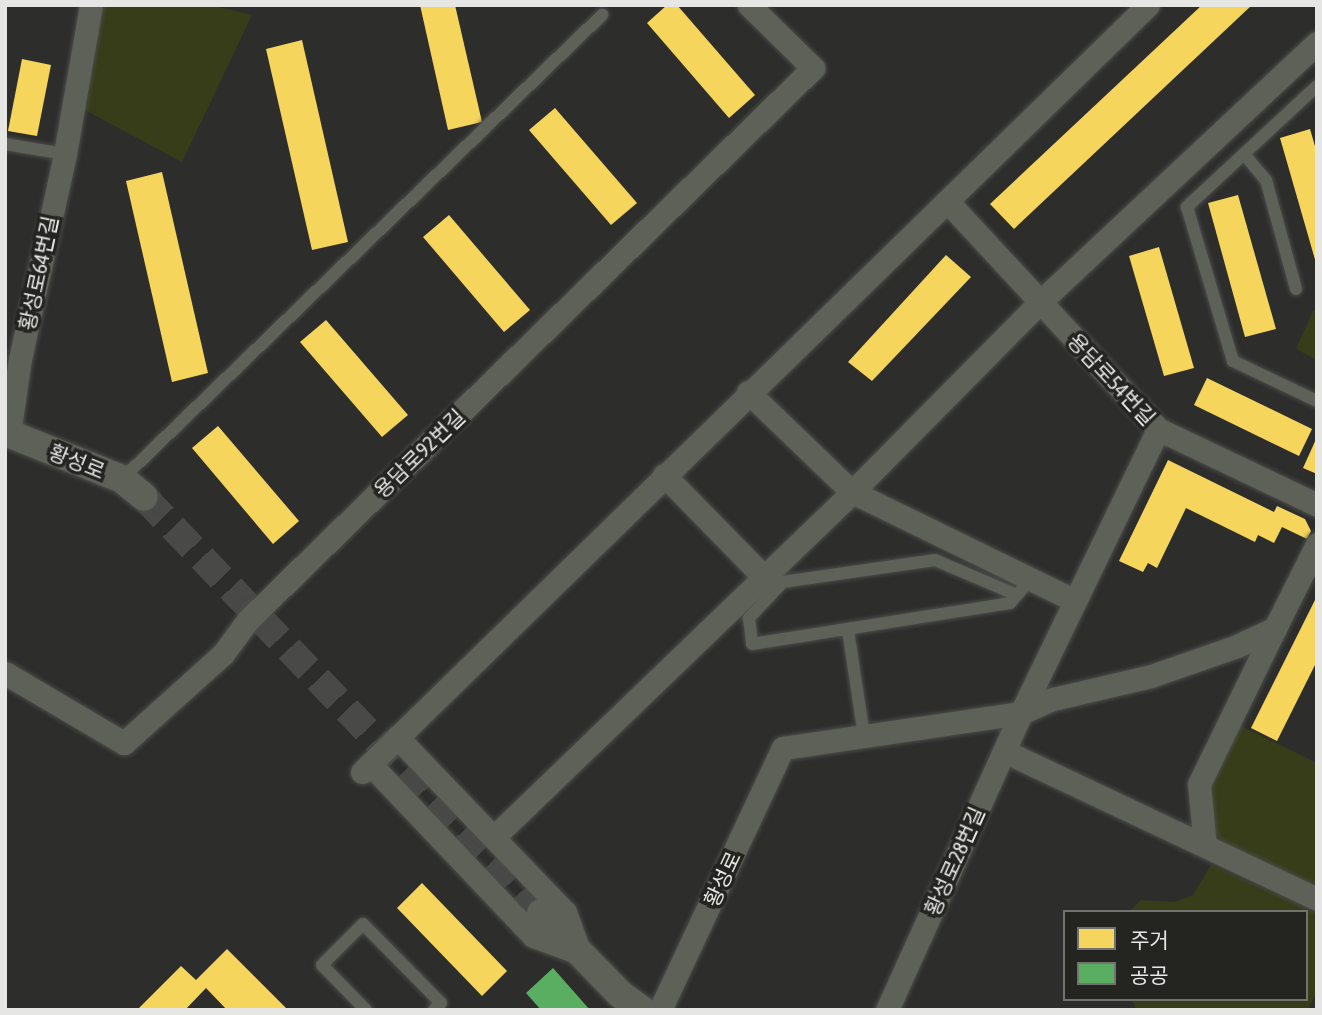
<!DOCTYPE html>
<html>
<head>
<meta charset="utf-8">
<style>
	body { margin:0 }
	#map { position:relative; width:1322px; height:1015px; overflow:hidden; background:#2d2d2c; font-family:"Asap Condensed","Noto Sans KR",sans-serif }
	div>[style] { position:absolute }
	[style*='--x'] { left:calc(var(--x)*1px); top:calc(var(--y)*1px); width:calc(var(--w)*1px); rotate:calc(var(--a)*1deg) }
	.green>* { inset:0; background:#373d19 }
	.homes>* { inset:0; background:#f6d55c }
	.public>* { inset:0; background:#5aae61 }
	.tertiary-tunnel>* { height:28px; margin-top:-14px; transform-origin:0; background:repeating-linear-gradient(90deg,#494948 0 28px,transparent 0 42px) }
	.roads { filter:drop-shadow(0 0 2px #4b4b4a) drop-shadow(0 0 2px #4b4b4a) }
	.service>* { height:12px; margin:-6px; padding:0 6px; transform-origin:6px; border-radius:6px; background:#5e6158 }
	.minor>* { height:23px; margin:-11.5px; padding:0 11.5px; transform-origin:11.5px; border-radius:11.5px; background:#5e6158 }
	.tertiary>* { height:28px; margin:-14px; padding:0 14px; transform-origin:14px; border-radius:14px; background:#5e6158 }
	span { translate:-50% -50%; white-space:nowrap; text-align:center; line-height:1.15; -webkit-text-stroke:7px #242421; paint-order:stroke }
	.street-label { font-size:21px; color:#e6e7e5 }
	.frame { position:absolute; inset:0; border:7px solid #e6e7e5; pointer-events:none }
	.legend { position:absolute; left:1063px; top:910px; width:245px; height:91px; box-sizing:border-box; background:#242421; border:2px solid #72726f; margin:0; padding:9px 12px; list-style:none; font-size:21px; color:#e6e7e5 }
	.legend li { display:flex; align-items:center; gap:14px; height:35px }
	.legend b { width:35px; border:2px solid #72726f }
</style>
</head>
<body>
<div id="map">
	<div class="green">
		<div style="clip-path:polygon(100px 5px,211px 5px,252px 15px,182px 162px,81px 108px)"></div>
		<div style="clip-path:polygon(1317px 310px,1317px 360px,1296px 349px,1313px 311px)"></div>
		<div style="clip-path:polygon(1235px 723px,1317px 763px,1317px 887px,1223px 844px,1213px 828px,1208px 787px)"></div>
		<div style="clip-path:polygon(1211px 865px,1317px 912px,1317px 990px,1308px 1010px,1136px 1010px,1132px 999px,1306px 999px,1306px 912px,1129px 912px,1141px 900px,1175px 902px,1193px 895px)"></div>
	</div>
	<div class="homes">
		<div style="clip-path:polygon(420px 5px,455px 5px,482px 122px,448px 130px)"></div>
		<div style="clip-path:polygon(667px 5px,677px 5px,755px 95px,729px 118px,647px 23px)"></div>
		<div style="clip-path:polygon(1202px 5px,1252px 5px,1014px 229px,990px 204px)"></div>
		<div style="clip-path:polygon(302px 40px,348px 242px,312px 250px,266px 49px)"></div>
		<div style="clip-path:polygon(22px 59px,51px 65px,37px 136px,8px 131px)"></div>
		<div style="clip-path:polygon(555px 108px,637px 203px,611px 225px,529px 130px)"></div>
		<div style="clip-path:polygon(1310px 129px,1317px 153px,1316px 263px,1280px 138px)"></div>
		<div style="clip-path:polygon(162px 172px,208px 373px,172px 382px,126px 181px)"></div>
		<div style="clip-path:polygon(1238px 195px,1276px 329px,1245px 337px,1208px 203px)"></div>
		<div style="clip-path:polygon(449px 215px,530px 310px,504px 332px,423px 237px)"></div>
		<div style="clip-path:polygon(1159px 247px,1194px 368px,1164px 376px,1129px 256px)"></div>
		<div style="clip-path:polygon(946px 255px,971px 277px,872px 381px,848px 362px)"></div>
		<div style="clip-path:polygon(326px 320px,408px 415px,382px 437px,300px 342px)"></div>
		<div style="clip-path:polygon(1207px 378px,1312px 429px,1299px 456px,1194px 405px)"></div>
		<div style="clip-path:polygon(218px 426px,299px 521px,273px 544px,192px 448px)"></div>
		<div style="clip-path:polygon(1317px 437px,1317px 474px,1303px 468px)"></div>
		<div style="clip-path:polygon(1168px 460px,1274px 512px,1277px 506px,1305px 519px,1311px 531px,1307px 539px,1282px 527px,1274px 543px,1258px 535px,1255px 542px,1186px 508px,1157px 568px,1148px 563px,1143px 572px,1119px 561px)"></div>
		<div style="clip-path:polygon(1317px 596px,1317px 661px,1277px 741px,1251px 728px)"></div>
		<div style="clip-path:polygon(422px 883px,507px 971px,482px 996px,397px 908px)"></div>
		<div style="clip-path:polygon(227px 949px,288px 1010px,227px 1010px,206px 988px,185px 1010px,137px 1010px,181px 966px,196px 980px)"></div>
	</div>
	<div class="public">
		<div style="clip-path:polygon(553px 968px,590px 1010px,541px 1010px,526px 993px)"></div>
	</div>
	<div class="tertiary-tunnel">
		<div style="--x:144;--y:497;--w:575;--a:46.34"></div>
	</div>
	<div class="roads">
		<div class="service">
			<div style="--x:1317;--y:86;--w:178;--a:137.1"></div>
			<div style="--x:1187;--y:207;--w:161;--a:73.4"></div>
			<div style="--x:1233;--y:361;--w:93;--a:25.5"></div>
			<div style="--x:5;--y:144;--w:61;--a:9.5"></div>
			<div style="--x:1244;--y:154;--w:34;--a:50"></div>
			<div style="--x:1266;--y:180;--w:113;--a:74.6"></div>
			<div style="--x:122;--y:479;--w:668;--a:-44.03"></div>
			<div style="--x:1017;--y:595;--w:89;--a:-156.9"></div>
			<div style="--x:935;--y:560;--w:154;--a:171.8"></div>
			<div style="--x:783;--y:582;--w:50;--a:133.4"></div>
			<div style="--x:749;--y:618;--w:26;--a:83"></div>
			<div style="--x:752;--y:644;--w:261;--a:-9"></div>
			<div style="--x:1010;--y:603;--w:32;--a:-49"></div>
			<div style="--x:848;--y:630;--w:107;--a:81.4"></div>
			<div style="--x:366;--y:1010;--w:63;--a:-134.4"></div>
			<div style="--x:322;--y:965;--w:58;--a:-45"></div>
			<div style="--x:363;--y:924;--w:111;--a:45.4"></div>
			<div style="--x:441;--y:1003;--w:10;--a:135"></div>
		</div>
		<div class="minor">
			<div style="--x:947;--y:201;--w:311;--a:47.2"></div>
			<div style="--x:1158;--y:429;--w:176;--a:25.5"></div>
			<div style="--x:748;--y:392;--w:144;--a:43.9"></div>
			<div style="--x:852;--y:492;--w:248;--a:26"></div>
			<div style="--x:9;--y:434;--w:76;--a:-81.7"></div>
			<div style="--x:20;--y:359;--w:210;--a:-77.6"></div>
			<div style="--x:65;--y:154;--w:151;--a:-80.1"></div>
			<div style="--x:664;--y:475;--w:143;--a:45.6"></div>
			<div style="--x:5;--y:673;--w:138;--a:30.5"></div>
			<div style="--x:124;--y:743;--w:133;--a:-42"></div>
			<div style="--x:223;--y:654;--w:42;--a:-53.7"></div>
			<div style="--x:248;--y:620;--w:790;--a:-44.33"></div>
			<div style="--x:813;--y:68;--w:90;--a:-135.5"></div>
			<div style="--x:397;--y:737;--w:243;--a:46.2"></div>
			<div style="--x:565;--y:912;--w:38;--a:70"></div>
			<div style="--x:1004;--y:751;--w:346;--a:25.3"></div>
			<div style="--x:370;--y:764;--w:237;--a:46.5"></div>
			<div style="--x:533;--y:936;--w:47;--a:20"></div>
			<div style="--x:362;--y:772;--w:1098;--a:-44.3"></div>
			<div style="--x:494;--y:837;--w:497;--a:-43.9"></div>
			<div style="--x:852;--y:492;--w:267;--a:-45.3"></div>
			<div style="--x:1040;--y:302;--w:379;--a:-43.1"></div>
			<div style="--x:1205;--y:846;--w:62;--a:-95.5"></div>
			<div style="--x:1199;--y:784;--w:174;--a:-64"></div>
			<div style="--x:660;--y:1010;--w:289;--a:-64.9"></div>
			<div style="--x:783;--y:748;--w:241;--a:-8.4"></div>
			<div style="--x:1021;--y:713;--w:35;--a:-24"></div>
			<div style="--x:1053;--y:699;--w:101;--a:-13.2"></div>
			<div style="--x:1151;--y:676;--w:91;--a:-19.2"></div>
			<div style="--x:1237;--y:646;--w:42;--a:-25.3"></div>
			<div style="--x:1275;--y:628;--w:94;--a:-63.4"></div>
			<div style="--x:887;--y:1010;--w:326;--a:-65.7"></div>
			<div style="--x:1021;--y:713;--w:315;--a:-64.2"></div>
		</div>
		<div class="tertiary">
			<div style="--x:5;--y:432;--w:126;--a:21.9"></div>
			<div style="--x:122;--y:479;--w:28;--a:39"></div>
			<div style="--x:541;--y:913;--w:113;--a:45.7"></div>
			<div style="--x:620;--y:994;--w:27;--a:36"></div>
		</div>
	</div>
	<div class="street-label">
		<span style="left:38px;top:273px;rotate:-78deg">황성로64번길</span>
		<span style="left:1112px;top:379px;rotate:47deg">용담로54번길</span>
		<span style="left:419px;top:453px;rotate:-44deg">용담로92번길</span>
		<span style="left:77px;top:461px;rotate:22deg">황성로</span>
		<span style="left:954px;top:861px;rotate:-66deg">황성로28번길</span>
		<span style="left:722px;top:879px;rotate:-65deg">황성로</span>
	</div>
	<div class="frame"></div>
	<ul class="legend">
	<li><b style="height:19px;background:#f6d55c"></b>주거</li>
	<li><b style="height:19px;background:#5aae61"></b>공공</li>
	</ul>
</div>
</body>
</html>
